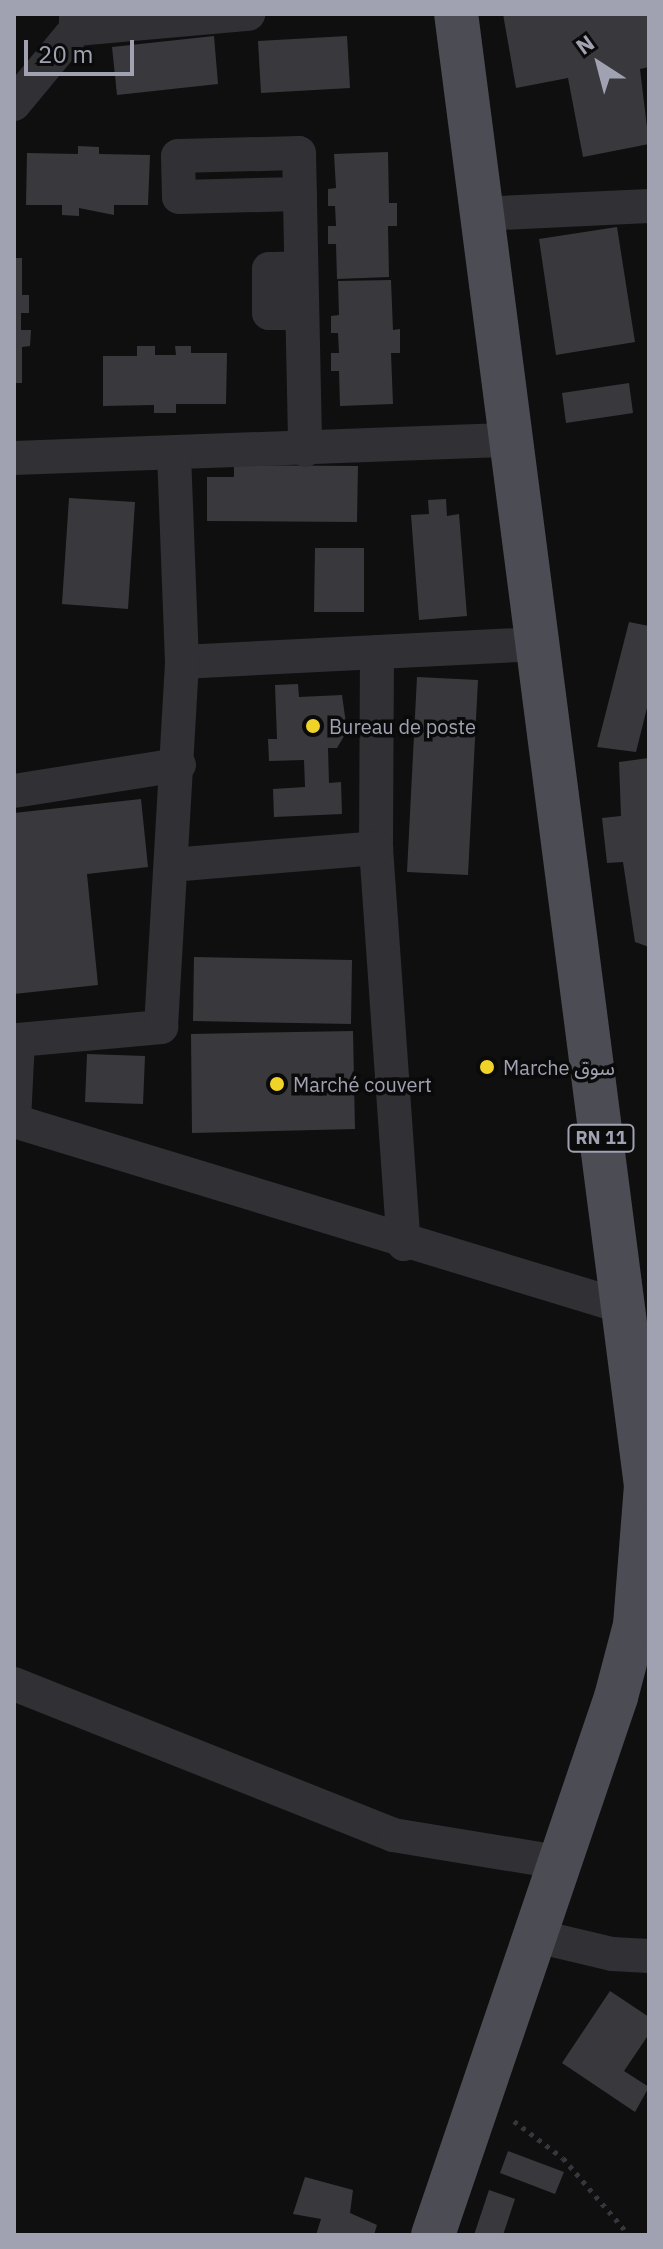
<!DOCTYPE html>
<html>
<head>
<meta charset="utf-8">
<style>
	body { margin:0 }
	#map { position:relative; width:663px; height:2249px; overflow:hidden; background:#0f0f10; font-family:"IBM Plex Sans","Noto Sans Arabic",sans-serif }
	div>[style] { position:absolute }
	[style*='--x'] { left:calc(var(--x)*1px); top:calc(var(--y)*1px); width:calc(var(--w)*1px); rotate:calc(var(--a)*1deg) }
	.building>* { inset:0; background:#39393d }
	.path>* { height:5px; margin-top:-2.5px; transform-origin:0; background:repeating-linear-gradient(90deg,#36373c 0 4px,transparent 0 10px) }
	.street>* { height:34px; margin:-17px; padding:0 17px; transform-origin:17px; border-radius:17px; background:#303035 }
	.primary>* { height:44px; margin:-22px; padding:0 22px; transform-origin:22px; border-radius:22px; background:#4c4c54 }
	.dots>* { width:22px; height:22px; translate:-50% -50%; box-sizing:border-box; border:4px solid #0a0a0b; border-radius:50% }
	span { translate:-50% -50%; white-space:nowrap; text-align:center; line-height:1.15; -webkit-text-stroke:7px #0a0a0b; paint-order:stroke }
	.shield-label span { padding:2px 6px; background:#0a0a0b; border:2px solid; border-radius:6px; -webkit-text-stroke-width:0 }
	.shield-label { font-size:18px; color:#a0a2b1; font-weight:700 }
	.poi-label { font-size:20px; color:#a0a2b1 }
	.left { translate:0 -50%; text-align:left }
	.frame { position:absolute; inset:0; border:16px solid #a0a2b1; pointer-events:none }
	.north { position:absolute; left:559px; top:24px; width:80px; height:80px; -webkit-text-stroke:6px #0a0a0b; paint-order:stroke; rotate:324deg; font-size:22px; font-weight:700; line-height:32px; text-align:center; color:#a0a2b1 }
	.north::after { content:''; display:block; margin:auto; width:28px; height:36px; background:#a0a2b1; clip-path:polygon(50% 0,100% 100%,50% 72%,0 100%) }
	.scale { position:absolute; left:24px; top:40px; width:110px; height:36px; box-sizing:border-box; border:4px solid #a0a2b1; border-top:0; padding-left:10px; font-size:24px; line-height:28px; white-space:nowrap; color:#a0a2b1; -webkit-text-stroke:6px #0a0a0b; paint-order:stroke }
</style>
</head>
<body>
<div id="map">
	<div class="building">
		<div style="clip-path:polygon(503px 14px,649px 14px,649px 67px,640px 69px,649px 144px,583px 157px,568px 78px,516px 88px)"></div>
		<div style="clip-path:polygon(214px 36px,218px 84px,117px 95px,112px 47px)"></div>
		<div style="clip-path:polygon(347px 36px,350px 88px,261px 93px,258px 41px)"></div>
		<div style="clip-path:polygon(78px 146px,99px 147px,99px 154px,150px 155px,148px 205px,114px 205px,114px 215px,79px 208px,79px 216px,62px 215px,62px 205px,26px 205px,27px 153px,78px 154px)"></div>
		<div style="clip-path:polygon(388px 152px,389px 203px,397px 203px,397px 226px,388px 226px,389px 277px,337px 279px,336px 244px,328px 244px,328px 226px,336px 226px,335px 206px,328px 206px,328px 189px,336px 188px,334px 154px)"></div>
		<div style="clip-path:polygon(617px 227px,635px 342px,556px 355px,539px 239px)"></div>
		<div style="clip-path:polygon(14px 258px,22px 258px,22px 295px,29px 295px,29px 313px,21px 313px,21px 330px,31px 330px,30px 346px,22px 347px,22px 383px,14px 383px)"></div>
		<div style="clip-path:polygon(391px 280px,393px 330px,400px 329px,400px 353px,391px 353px,393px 404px,340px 406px,339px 371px,331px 371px,331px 353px,339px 353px,338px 333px,331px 333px,331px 316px,339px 315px,338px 281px)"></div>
		<div style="clip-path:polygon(137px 346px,155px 346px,155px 355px,176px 355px,175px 346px,191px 346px,191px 353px,227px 353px,226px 404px,176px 404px,176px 413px,154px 413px,154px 405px,103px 406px,103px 356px,137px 356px)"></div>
		<div style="clip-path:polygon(629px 383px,633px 413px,566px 423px,562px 393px)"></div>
		<div style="clip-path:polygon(234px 465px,358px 466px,357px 522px,207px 521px,207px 477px,234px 477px)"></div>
		<div style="clip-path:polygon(69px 498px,135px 502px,128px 609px,62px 604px)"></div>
		<div style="clip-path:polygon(446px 499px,447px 516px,459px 514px,467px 616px,419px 620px,411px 515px,429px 514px,428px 500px)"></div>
		<div style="clip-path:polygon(315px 548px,364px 548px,364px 612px,314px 612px)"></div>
		<div style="clip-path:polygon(629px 622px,649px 626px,649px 700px,636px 752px,597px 747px)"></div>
		<div style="clip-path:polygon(417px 677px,478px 680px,468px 875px,407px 872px)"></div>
		<div style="clip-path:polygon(298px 684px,299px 697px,342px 695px,347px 731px,337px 748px,328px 748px,329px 783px,341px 782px,342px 814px,274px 817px,273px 789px,305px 787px,304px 760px,269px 761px,268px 739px,277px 739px,275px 685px)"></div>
		<div style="clip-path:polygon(649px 758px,649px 947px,635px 942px,623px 862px,607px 863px,602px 818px,621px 816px,619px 762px)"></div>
		<div style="clip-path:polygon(141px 799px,148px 867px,87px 874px,98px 985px,14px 994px,14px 813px)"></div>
		<div style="clip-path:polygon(194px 957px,352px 960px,351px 1024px,193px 1021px)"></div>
		<div style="clip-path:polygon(353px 1031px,355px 1129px,192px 1133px,191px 1034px)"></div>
		<div style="clip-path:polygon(87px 1054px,145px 1056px,143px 1104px,85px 1102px)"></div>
		<div style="clip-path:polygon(610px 1991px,649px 2017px,649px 2034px,624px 2071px,649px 2087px,635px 2112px,562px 2063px)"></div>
		<div style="clip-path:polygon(508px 2151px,564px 2172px,555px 2194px,500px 2173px)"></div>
		<div style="clip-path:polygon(305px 2177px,353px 2190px,350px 2213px,377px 2225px,374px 2235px,316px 2235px,321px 2219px,293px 2214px)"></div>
		<div style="clip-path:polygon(489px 2190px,515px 2199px,503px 2235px,474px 2235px)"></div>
	</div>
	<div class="path">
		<div style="--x:514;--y:2121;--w:61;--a:37.1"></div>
		<div style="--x:563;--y:2158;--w:101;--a:49.4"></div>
	</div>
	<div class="street">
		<div style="--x:76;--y:29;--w:173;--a:-5"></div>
		<div style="--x:14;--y:104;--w:97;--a:-50.4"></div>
		<div style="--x:76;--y:29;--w:15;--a:-90"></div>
		<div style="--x:300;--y:194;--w:121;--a:178.6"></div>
		<div style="--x:179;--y:197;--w:41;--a:-91.4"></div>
		<div style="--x:178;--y:156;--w:121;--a:-1.4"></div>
		<div style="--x:299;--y:153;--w:297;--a:88.8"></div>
		<div style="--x:479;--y:214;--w:170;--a:-2.7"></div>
		<div style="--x:301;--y:268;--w:32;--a:178"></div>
		<div style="--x:269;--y:269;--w:44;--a:90"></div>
		<div style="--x:269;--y:313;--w:33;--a:0"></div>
		<div style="--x:14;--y:458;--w:498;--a:-2.1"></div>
		<div style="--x:377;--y:652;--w:196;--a:90.3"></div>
		<div style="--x:376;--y:848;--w:397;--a:86"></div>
		<div style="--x:182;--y:662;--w:356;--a:-2.9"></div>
		<div style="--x:14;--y:791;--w:167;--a:-9"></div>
		<div style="--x:171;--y:865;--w:206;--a:-4.7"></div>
		<div style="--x:14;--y:1121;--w:81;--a:-87.2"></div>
		<div style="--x:18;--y:1040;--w:144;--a:-5.2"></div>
		<div style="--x:161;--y:1027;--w:366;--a:-86.7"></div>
		<div style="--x:182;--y:662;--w:207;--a:-92.2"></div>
		<div style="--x:14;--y:1121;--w:641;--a:16.96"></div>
		<div style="--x:14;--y:1684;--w:408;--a:21.7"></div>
		<div style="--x:393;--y:1835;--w:167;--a:9.3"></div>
		<div style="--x:536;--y:1936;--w:78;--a:13.3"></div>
		<div style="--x:612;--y:1954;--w:37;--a:3"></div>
	</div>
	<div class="primary">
		<div style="--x:433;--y:2235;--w:568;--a:-71.21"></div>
		<div style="--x:616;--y:1697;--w:74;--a:-75.2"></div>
		<div style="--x:635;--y:1625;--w:139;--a:-85.5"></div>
		<div style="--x:646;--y:1486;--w:1484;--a:-97.35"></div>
	</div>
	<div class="dots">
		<div style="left:313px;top:726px;background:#f0d328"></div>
		<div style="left:487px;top:1067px;background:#f0d328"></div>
		<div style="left:277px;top:1084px;background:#f0d328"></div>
	</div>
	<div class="shield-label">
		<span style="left:601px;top:1138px">RN 11</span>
	</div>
	<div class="poi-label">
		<span class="left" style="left:329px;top:726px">Bureau de poste</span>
		<span class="left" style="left:503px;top:1067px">Marche سوق</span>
		<span class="left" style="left:293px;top:1084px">Marché couvert</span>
	</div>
	<div class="frame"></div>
	<div class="north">N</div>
	<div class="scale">20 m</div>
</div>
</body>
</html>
